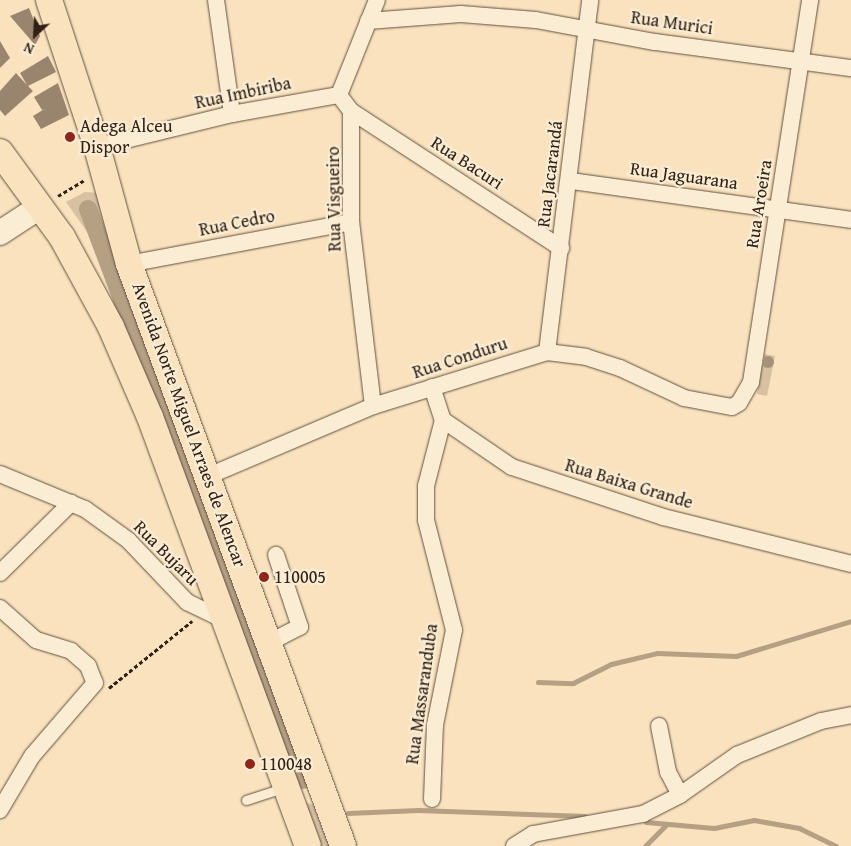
<!DOCTYPE html>
<html>
<head>
<meta charset="utf-8">
<style>
	body { margin:0 }
	#map { position:relative; width:851px; height:846px; overflow:hidden; background:#f9e2bd; font-family:"Gentium Book Plus",serif }
	div>[style] { position:absolute }
	[style*='--x'] { left:calc(var(--x)*1px); top:calc(var(--y)*1px); width:calc(var(--w)*1px); rotate:calc(var(--a)*1deg) }
	.green>* { inset:0; background:#d7c1a1 }
	.stream>* { height:5px; margin:-2.5px; padding:0 2.5px; transform-origin:2.5px; border-radius:2.5px; background:#b5a084 }
	.canal>* { height:18px; margin:-9px; padding:0 9px; transform-origin:9px; border-radius:9px; background:#b5a084 }
	.building>* { inset:0; background:#99856d }
	.path>* { height:3px; margin-top:-1.5px; transform-origin:0; background:repeating-linear-gradient(90deg,#302016 0 4px,transparent 0 6.5px) }
	.roads { filter:drop-shadow(0 0 1px #625040) drop-shadow(0 0 1px #625040) }
	.service>* { height:9px; margin:-4.5px; padding:0 4.5px; transform-origin:4.5px; border-radius:4.5px; background:#fbecd4 }
	.minor>* { height:16px; margin:-8px; padding:0 8px; transform-origin:8px; border-radius:8px; background:#fbecd4 }
	.secondary>* { height:24px; margin:-12px; padding:0 12px; transform-origin:12px; border-radius:12px; background:#fbecd4 }
	.primary>* { height:26px; margin:-13px; padding:0 13px; transform-origin:13px; border-radius:13px; background:#f9e2bd }
	.trees>* { width:12px; height:12px; margin:-6px; border-radius:50%; background:#a69278 }
	.dots>* { width:14px; height:14px; translate:-50% -50%; box-sizing:border-box; border:2px solid #fbecd4; border-radius:50% }
	span { translate:-50% -50%; white-space:nowrap; text-align:center; line-height:1.15; -webkit-text-stroke:4.5px #fbecd4; paint-order:stroke }
	.street-label { font-size:18px; color:#302016 }
	.poi-label { font-size:18px; color:#302016 }
	.left { translate:0 -50%; text-align:left }
	.north { position:absolute; left:10px; top:10px; width:50px; height:50px; -webkit-text-stroke:4px #fbecd4; paint-order:stroke; rotate:205deg; font-size:14px; font-weight:700; line-height:20px; text-align:center; color:#302016 }
	.north::after { content:''; display:block; margin:auto; width:18px; height:22px; background:#302016; clip-path:polygon(50% 0,100% 100%,50% 72%,0 100%) }
</style>
</head>
<body>
<div id="map">
	<div class="green">
		<div style="clip-path:polygon(85px 192px,100px 193px,152px 355px,90px 236px,66px 202px)"></div>
		<div style="clip-path:polygon(764px 354px,775px 356px,767px 396px,757px 394px)"></div>
		<div style="clip-path:polygon(304px 802px,321px 807px,335px 846px,316px 846px)"></div>
	</div>
	<div class="stream">
		<div style="--x:538;--y:682;--w:35;--a:2"></div>
		<div style="--x:573;--y:683;--w:42;--a:-26.6"></div>
		<div style="--x:611;--y:664;--w:47;--a:-13.4"></div>
		<div style="--x:657;--y:653;--w:79;--a:2.2"></div>
		<div style="--x:736;--y:656;--w:120;--a:-16.9"></div>
		<div style="--x:348;--y:813;--w:70;--a:-2.5"></div>
		<div style="--x:418;--y:810;--w:167;--a:2.1"></div>
		<div style="--x:646;--y:822;--w:68;--a:5"></div>
		<div style="--x:714;--y:828;--w:41;--a:-11.3"></div>
		<div style="--x:754;--y:820;--w:46;--a:10.1"></div>
		<div style="--x:799;--y:828;--w:41;--a:25.9"></div>
		<div style="--x:645;--y:846;--w:31;--a:-45"></div>
	</div>
	<div class="canal">
		<div style="--x:88;--y:209;--w:610;--a:69.37"></div>
	</div>
	<div class="building">
		<div style="clip-path:polygon(29px 8px,40px 36px,35px 45px,10px 16px)"></div>
		<div style="clip-path:polygon(0 41px,10px 58px,0 68px)"></div>
		<div style="clip-path:polygon(48px 56px,56px 72px,28px 86px,33px 91px,5px 116px,0 110px,0 91px,16px 73px,27px 85px,20px 73px)"></div>
		<div style="clip-path:polygon(58px 83px,69px 115px,41px 129px,33px 116px,46px 108px,42px 110px,34px 97px)"></div>
	</div>
	<div class="path">
		<div style="--x:58;--y:196;--w:31;--a:-31"></div>
		<div style="--x:109;--y:688;--w:107;--a:-38.9"></div>
	</div>
	<div class="roads">
		<div class="service">
			<div style="--x:246;--y:800;--w:40;--a:-18"></div>
		</div>
		<div class="minor">
			<div style="--x:216;--y:0;--w:115;--a:82"></div>
			<div style="--x:368;--y:21;--w:93;--a:-4.3"></div>
			<div style="--x:461;--y:14;--w:75;--a:4.6"></div>
			<div style="--x:536;--y:20;--w:121;--a:10.5"></div>
			<div style="--x:655;--y:42;--w:198;--a:7.6"></div>
			<div style="--x:351;--y:111;--w:251;--a:33.1"></div>
			<div style="--x:97;--y:147;--w:139;--a:-13.7"></div>
			<div style="--x:232;--y:114;--w:109;--a:-10.1"></div>
			<div style="--x:571;--y:181;--w:283;--a:7.9"></div>
			<div style="--x:129;--y:264;--w:226;--a:-10.7"></div>
			<div style="--x:547;--y:352;--w:355;--a:-83"></div>
			<div style="--x:432;--y:387;--w:35;--a:72"></div>
			<div style="--x:443;--y:420;--w:83;--a:34.3"></div>
			<div style="--x:512;--y:467;--w:159;--a:18.3"></div>
			<div style="--x:663;--y:517;--w:194;--a:14"></div>
			<div style="--x:373;--y:406;--w:185;--a:-96.8"></div>
			<div style="--x:351;--y:222;--w:111;--a:-90"></div>
			<div style="--x:351;--y:111;--w:20;--a:-127"></div>
			<div style="--x:339;--y:95;--w:102;--a:-68.2"></div>
			<div style="--x:0;--y:474;--w:92;--a:22.4"></div>
			<div style="--x:85;--y:509;--w:53;--a:35.8"></div>
			<div style="--x:128;--y:540;--w:86;--a:46.4"></div>
			<div style="--x:187;--y:602;--w:41;--a:25.9"></div>
			<div style="--x:206;--y:477;--w:181;--a:-23"></div>
			<div style="--x:373;--y:406;--w:182;--a:-17.2"></div>
			<div style="--x:547;--y:352;--w:39;--a:7"></div>
			<div style="--x:586;--y:357;--w:36;--a:18"></div>
			<div style="--x:620;--y:368;--w:71;--a:25.1"></div>
			<div style="--x:684;--y:398;--w:49;--a:10.6"></div>
			<div style="--x:732;--y:407;--w:8;--a:-30"></div>
			<div style="--x:739;--y:403;--w:24;--a:-60"></div>
			<div style="--x:751;--y:382;--w:387;--a:-81.2"></div>
			<div style="--x:0;--y:573;--w:100;--a:-44.6"></div>
			<div style="--x:0;--y:608;--w:48;--a:41.6"></div>
			<div style="--x:36;--y:640;--w:37;--a:17"></div>
			<div style="--x:71;--y:651;--w:23;--a:41"></div>
			<div style="--x:88;--y:666;--w:18;--a:68"></div>
			<div style="--x:95;--y:683;--w:96;--a:130.8"></div>
			<div style="--x:32;--y:756;--w:63;--a:120.7"></div>
			<div style="--x:268;--y:643;--w:36;--a:-27"></div>
			<div style="--x:300;--y:627;--w:76;--a:-108.4"></div>
			<div style="--x:659;--y:726;--w:47;--a:78.9"></div>
			<div style="--x:668;--y:772;--w:26;--a:62"></div>
			<div style="--x:432;--y:799;--w:74;--a:-87.7"></div>
			<div style="--x:435;--y:725;--w:97;--a:-78.7"></div>
			<div style="--x:454;--y:630;--w:114;--a:-104.3"></div>
			<div style="--x:426;--y:520;--w:34;--a:-90"></div>
			<div style="--x:426;--y:486;--w:68;--a:-75.6"></div>
			<div style="--x:514;--y:846;--w:22;--a:-32"></div>
			<div style="--x:533;--y:834;--w:112;--a:-10.3"></div>
			<div style="--x:643;--y:814;--w:42;--a:-27.2"></div>
			<div style="--x:680;--y:795;--w:70;--a:-35.1"></div>
			<div style="--x:737;--y:755;--w:91;--a:-22"></div>
			<div style="--x:821;--y:721;--w:31;--a:-11"></div>
		</div>
		<div class="secondary">
			<div style="--x:0;--y:233;--w:45;--a:-33.3"></div>
		</div>
		<div class="primary">
			<div style="--x:49;--y:0;--w:155;--a:71.9"></div>
			<div style="--x:97;--y:147;--w:121;--a:74.7"></div>
			<div style="--x:129;--y:264;--w:620;--a:69.81"></div>
			<div style="--x:0;--y:152;--w:105;--a:53.9"></div>
			<div style="--x:62;--y:237;--w:102;--a:61.4"></div>
			<div style="--x:111;--y:327;--w:98;--a:66.6"></div>
			<div style="--x:150;--y:417;--w:457;--a:69.8"></div>
		</div>
	</div>
	<div class="trees">
		<div style="left:768px;top:362px"></div>
	</div>
	<div class="dots">
		<div style="left:70px;top:137px;background:#8f2418"></div>
		<div style="left:264px;top:577px;background:#8f2418"></div>
		<div style="left:250px;top:764px;background:#8f2418"></div>
	</div>
	<div class="street-label">
		<span style="left:672px;top:23px;rotate:8deg">Rua Murici</span>
		<span style="left:243px;top:93px;rotate:-12deg">Rua Imbiriba</span>
		<span style="left:467px;top:163px;rotate:33deg">Rua Bacuri</span>
		<span style="left:550px;top:174px;rotate:-83deg">Rua Jacarandá</span>
		<span style="left:684px;top:176px;rotate:8deg">Rua Jaguarana</span>
		<span style="left:334px;top:199px;rotate:-91deg">Rua Visgueiro</span>
		<span style="left:759px;top:204px;rotate:-81deg">Rua Aroeira</span>
		<span style="left:237px;top:223px;rotate:-11deg">Rua Cedro</span>
		<span style="left:460px;top:358px;rotate:-18deg">Rua Conduru</span>
		<span style="left:189px;top:425px;rotate:70deg">Avenida Norte Miguel Arraes de Alencar</span>
		<span style="left:629px;top:484px;rotate:17deg">Rua Baixa Grande</span>
		<span style="left:166px;top:553px;rotate:45deg">Rua Bujaru</span>
		<span style="left:422px;top:694px;rotate:-82deg">Rua Massaranduba</span>
	</div>
	<div class="poi-label">
		<span class="left" style="left:80px;top:137px">Adega Alceu<br>Dispor</span>
		<span class="left" style="left:274px;top:577px">110005</span>
		<span class="left" style="left:260px;top:764px">110048</span>
	</div>
	<div class="north">N</div>
</div>
</body>
</html>
